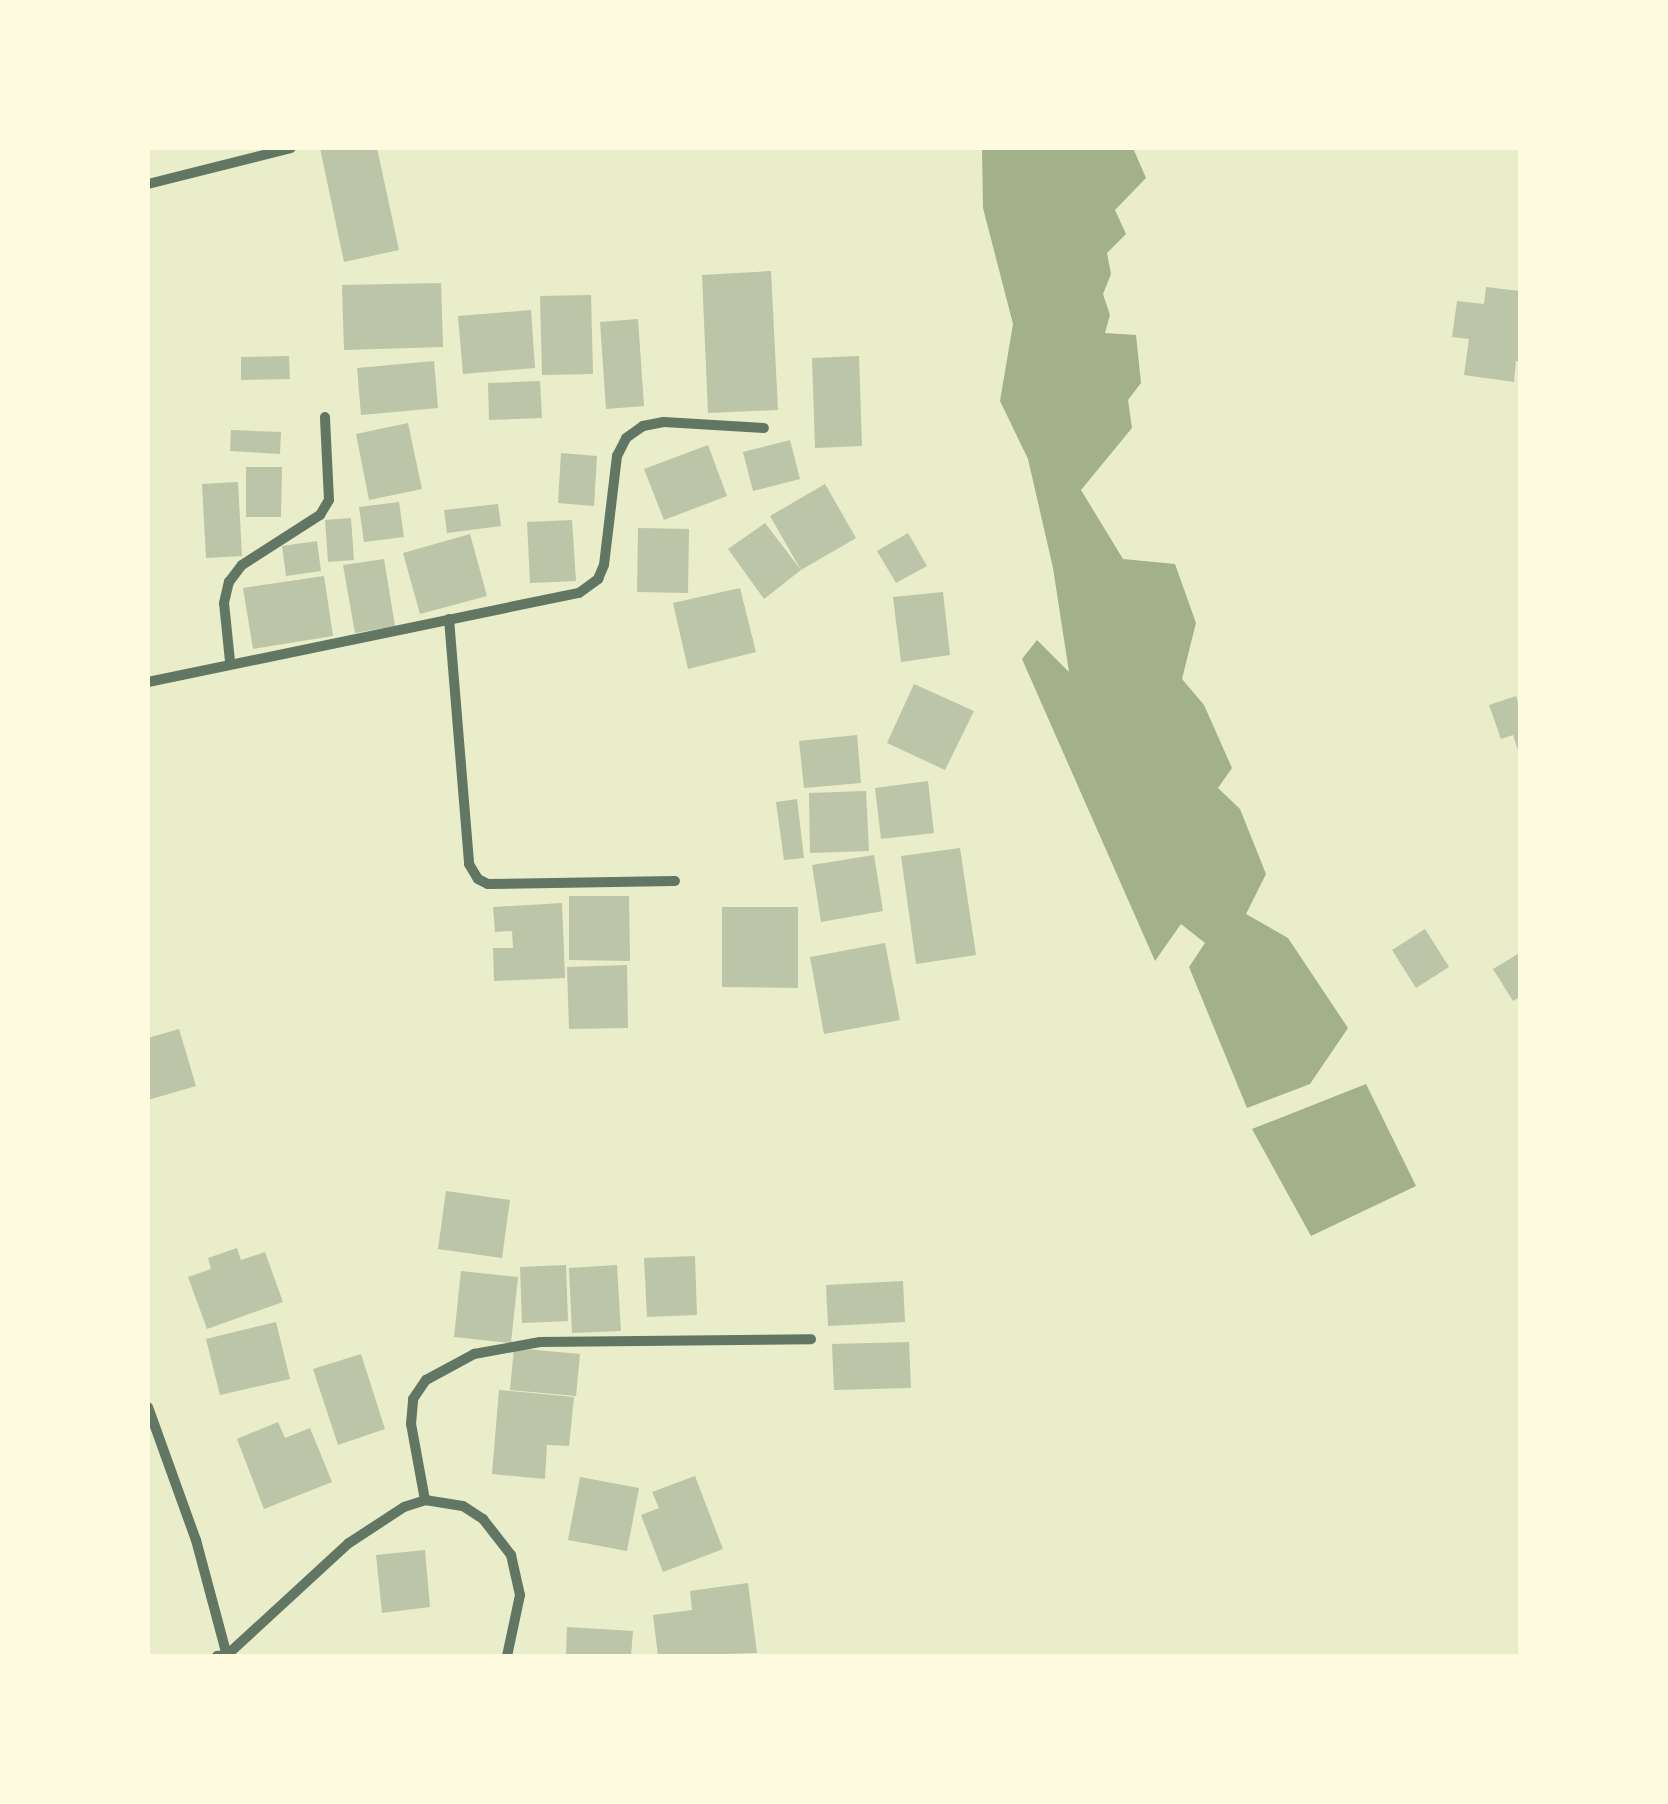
<!DOCTYPE html>
<html>
<head>
<meta charset="utf-8">
<style>
	body { margin:0 }
	#map { position:relative; width:1668px; height:1804px; overflow:hidden; background:#e9edc9; font-family:Lora,serif }
	div>[style] { position:absolute }
	[style*='--x'] { left:calc(var(--x)*1px); top:calc(var(--y)*1px); width:calc(var(--w)*1px); rotate:calc(var(--a)*1deg) }
	.water>* { inset:0; background:#a3b18a }
	.building>* { inset:0; background:#bcc5a7 }
	.minor>* { height:10px; margin:-5px; padding:0 5px; transform-origin:5px; border-radius:5px; background:#617663 }
	span { translate:-50% -50%; white-space:nowrap; text-align:center; line-height:1.15; -webkit-text-stroke:10px #fefae0; paint-order:stroke }
	.frame { position:absolute; inset:0; border:150px solid #fefae0; pointer-events:none }
</style>
</head>
<body>
<div id="map">
	<div class="water">
		<div style="clip-path:polygon(982px 148px,1133px 148px,1146px 178px,1115px 210px,1126px 234px,1107px 253px,1111px 274px,1103px 294px,1110px 315px,1105px 333px,1136px 335px,1141px 383px,1128px 400px,1132px 428px,1081px 490px,1123px 559px,1175px 564px,1196px 623px,1182px 679px,1204px 705px,1232px 768px,1218px 788px,1240px 809px,1266px 874px,1246px 914px,1288px 938px,1348px 1028px,1310px 1084px,1247px 1108px,1189px 967px,1205px 943px,1181px 924px,1155px 961px,1022px 659px,1037px 640px,1069px 672px,1053px 568px,1028px 459px,1000px 401px,1013px 324px,983px 208px)"></div>
		<div style="clip-path:polygon(1366px 1084px,1416px 1186px,1311px 1236px,1252px 1129px)"></div>
	</div>
	<div class="building">
		<div style="clip-path:polygon(320px 148px,377px 148px,399px 250px,344px 262px)"></div>
		<div style="clip-path:polygon(771px 271px,778px 410px,708px 413px,702px 275px)"></div>
		<div style="clip-path:polygon(441px 283px,443px 347px,344px 350px,342px 285px)"></div>
		<div style="clip-path:polygon(1486px 287px,1520px 291px,1520px 361px,1516px 361px,1514px 382px,1464px 375px,1469px 339px,1452px 337px,1457px 301px,1484px 304px)"></div>
		<div style="clip-path:polygon(591px 295px,593px 374px,542px 375px,540px 296px)"></div>
		<div style="clip-path:polygon(531px 310px,535px 368px,463px 374px,458px 316px)"></div>
		<div style="clip-path:polygon(638px 319px,644px 406px,606px 409px,600px 322px)"></div>
		<div style="clip-path:polygon(289px 356px,290px 379px,241px 380px,241px 357px)"></div>
		<div style="clip-path:polygon(859px 356px,862px 446px,815px 448px,812px 358px)"></div>
		<div style="clip-path:polygon(434px 361px,438px 408px,361px 415px,357px 368px)"></div>
		<div style="clip-path:polygon(540px 381px,542px 418px,489px 420px,488px 383px)"></div>
		<div style="clip-path:polygon(408px 423px,422px 489px,369px 500px,356px 434px)"></div>
		<div style="clip-path:polygon(231px 430px,281px 432px,280px 454px,230px 451px)"></div>
		<div style="clip-path:polygon(790px 440px,800px 479px,753px 491px,743px 452px)"></div>
		<div style="clip-path:polygon(708px 445px,727px 496px,664px 520px,644px 469px)"></div>
		<div style="clip-path:polygon(561px 453px,597px 456px,594px 506px,558px 503px)"></div>
		<div style="clip-path:polygon(246px 467px,282px 467px,281px 517px,246px 517px)"></div>
		<div style="clip-path:polygon(238px 482px,242px 556px,206px 558px,202px 484px)"></div>
		<div style="clip-path:polygon(825px 484px,856px 538px,801px 570px,770px 516px)"></div>
		<div style="clip-path:polygon(399px 502px,404px 537px,364px 542px,359px 507px)"></div>
		<div style="clip-path:polygon(498px 504px,501px 526px,447px 533px,444px 510px)"></div>
		<div style="clip-path:polygon(351px 518px,354px 560px,328px 562px,325px 520px)"></div>
		<div style="clip-path:polygon(572px 520px,576px 581px,530px 583px,527px 522px)"></div>
		<div style="clip-path:polygon(765px 523px,801px 570px,764px 599px,728px 549px)"></div>
		<div style="clip-path:polygon(638px 528px,689px 529px,688px 593px,637px 592px)"></div>
		<div style="clip-path:polygon(908px 533px,927px 566px,896px 583px,877px 551px)"></div>
		<div style="clip-path:polygon(470px 534px,487px 596px,420px 614px,403px 553px)"></div>
		<div style="clip-path:polygon(317px 541px,321px 571px,286px 576px,282px 546px)"></div>
		<div style="clip-path:polygon(384px 559px,395px 626px,355px 633px,343px 565px)"></div>
		<div style="clip-path:polygon(324px 576px,333px 636px,253px 649px,243px 588px)"></div>
		<div style="clip-path:polygon(740px 588px,756px 652px,688px 669px,673px 603px)"></div>
		<div style="clip-path:polygon(943px 592px,950px 655px,901px 662px,893px 597px)"></div>
		<div style="clip-path:polygon(914px 684px,974px 711px,945px 770px,887px 743px)"></div>
		<div style="clip-path:polygon(1516px 696px,1520px 708px,1520px 756px,1513px 735px,1501px 739px,1489px 705px)"></div>
		<div style="clip-path:polygon(857px 735px,861px 783px,804px 788px,799px 741px)"></div>
		<div style="clip-path:polygon(928px 781px,934px 833px,881px 839px,875px 788px)"></div>
		<div style="clip-path:polygon(866px 791px,869px 851px,810px 853px,809px 793px)"></div>
		<div style="clip-path:polygon(797px 799px,804px 858px,784px 860px,776px 802px)"></div>
		<div style="clip-path:polygon(960px 848px,976px 955px,916px 964px,901px 856px)"></div>
		<div style="clip-path:polygon(874px 855px,883px 911px,821px 922px,812px 865px)"></div>
		<div style="clip-path:polygon(569px 896px,629px 896px,630px 961px,569px 960px)"></div>
		<div style="clip-path:polygon(562px 903px,565px 978px,494px 981px,493px 948px,513px 948px,512px 931px,495px 932px,493px 907px)"></div>
		<div style="clip-path:polygon(722px 907px,798px 907px,798px 988px,722px 987px)"></div>
		<div style="clip-path:polygon(1425px 929px,1449px 967px,1416px 988px,1392px 950px)"></div>
		<div style="clip-path:polygon(885px 943px,900px 1020px,824px 1034px,810px 957px)"></div>
		<div style="clip-path:polygon(1518px 954px,1520px 997px,1513px 1001px,1493px 969px)"></div>
		<div style="clip-path:polygon(627px 965px,628px 1028px,569px 1029px,567px 967px)"></div>
		<div style="clip-path:polygon(179px 1029px,196px 1086px,148px 1100px,148px 1038px)"></div>
		<div style="clip-path:polygon(446px 1191px,510px 1200px,502px 1258px,438px 1249px)"></div>
		<div style="clip-path:polygon(237px 1248px,241px 1260px,265px 1252px,283px 1302px,207px 1329px,188px 1277px,211px 1269px,208px 1258px)"></div>
		<div style="clip-path:polygon(695px 1256px,697px 1315px,647px 1317px,644px 1258px)"></div>
		<div style="clip-path:polygon(566px 1265px,568px 1321px,522px 1323px,520px 1267px)"></div>
		<div style="clip-path:polygon(617px 1265px,621px 1331px,572px 1333px,569px 1268px)"></div>
		<div style="clip-path:polygon(461px 1271px,518px 1277px,511px 1343px,454px 1337px)"></div>
		<div style="clip-path:polygon(903px 1281px,905px 1322px,828px 1326px,826px 1285px)"></div>
		<div style="clip-path:polygon(276px 1322px,290px 1379px,220px 1395px,206px 1339px)"></div>
		<div style="clip-path:polygon(909px 1342px,911px 1388px,834px 1390px,832px 1344px)"></div>
		<div style="clip-path:polygon(514px 1348px,580px 1354px,576px 1396px,510px 1390px)"></div>
		<div style="clip-path:polygon(361px 1354px,385px 1429px,338px 1445px,313px 1369px)"></div>
		<div style="clip-path:polygon(499px 1390px,574px 1397px,569px 1446px,547px 1445px,545px 1479px,492px 1474px)"></div>
		<div style="clip-path:polygon(278px 1422px,285px 1438px,310px 1428px,332px 1482px,264px 1509px,237px 1439px)"></div>
		<div style="clip-path:polygon(695px 1476px,723px 1549px,663px 1572px,641px 1515px,659px 1508px,652px 1492px)"></div>
		<div style="clip-path:polygon(580px 1477px,639px 1488px,627px 1551px,568px 1540px)"></div>
		<div style="clip-path:polygon(425px 1550px,430px 1607px,382px 1613px,376px 1555px)"></div>
		<div style="clip-path:polygon(748px 1583px,757px 1653px,658px 1656px,653px 1615px,692px 1610px,690px 1591px)"></div>
		<div style="clip-path:polygon(567px 1627px,633px 1631px,631px 1656px,566px 1656px)"></div>
	</div>
	<div class="minor">
		<div style="--x:148;--y:184;--w:147;--a:-14.1"></div>
		<div style="--x:449;--y:619;--w:246;--a:85.3"></div>
		<div style="--x:469;--y:864;--w:17;--a:59"></div>
		<div style="--x:478;--y:879;--w:11;--a:27"></div>
		<div style="--x:488;--y:884;--w:187;--a:-0.9"></div>
		<div style="--x:230;--y:661;--w:58;--a:-95.9"></div>
		<div style="--x:224;--y:603;--w:22;--a:-77"></div>
		<div style="--x:229;--y:582;--w:21;--a:-53"></div>
		<div style="--x:242;--y:565;--w:93;--a:-32.7"></div>
		<div style="--x:320;--y:515;--w:17;--a:-59"></div>
		<div style="--x:329;--y:500;--w:83;--a:-92.8"></div>
		<div style="--x:148;--y:682;--w:440;--a:-11.7"></div>
		<div style="--x:579;--y:593;--w:24;--a:-36"></div>
		<div style="--x:598;--y:579;--w:15;--a:-67"></div>
		<div style="--x:604;--y:565;--w:110;--a:-83.2"></div>
		<div style="--x:617;--y:456;--w:20;--a:-63"></div>
		<div style="--x:626;--y:438;--w:21;--a:-35"></div>
		<div style="--x:643;--y:426;--w:21;--a:-11"></div>
		<div style="--x:664;--y:422;--w:100;--a:3.4"></div>
		<div style="--x:148;--y:1407;--w:141;--a:70.2"></div>
		<div style="--x:196;--y:1540;--w:120;--a:75"></div>
		<div style="--x:425;--y:1500;--w:77;--a:-100.4"></div>
		<div style="--x:411;--y:1424;--w:25;--a:-85"></div>
		<div style="--x:413;--y:1399;--w:23;--a:-56"></div>
		<div style="--x:426;--y:1380;--w:55;--a:-28.4"></div>
		<div style="--x:474;--y:1354;--w:67;--a:-10.3"></div>
		<div style="--x:540;--y:1342;--w:271;--a:-0.6"></div>
		<div style="--x:217;--y:1656;--w:10;--a:-6"></div>
		<div style="--x:227;--y:1655;--w:166;--a:-42.6"></div>
		<div style="--x:349;--y:1543;--w:66;--a:-33.2"></div>
		<div style="--x:404;--y:1507;--w:22;--a:-18"></div>
		<div style="--x:425;--y:1500;--w:38;--a:9"></div>
		<div style="--x:463;--y:1506;--w:24;--a:33"></div>
		<div style="--x:483;--y:1519;--w:46;--a:52.1"></div>
		<div style="--x:511;--y:1555;--w:41;--a:77.3"></div>
		<div style="--x:520;--y:1595;--w:62;--a:102"></div>
	</div>
	<div class="frame"></div>
</div>
</body>
</html>
